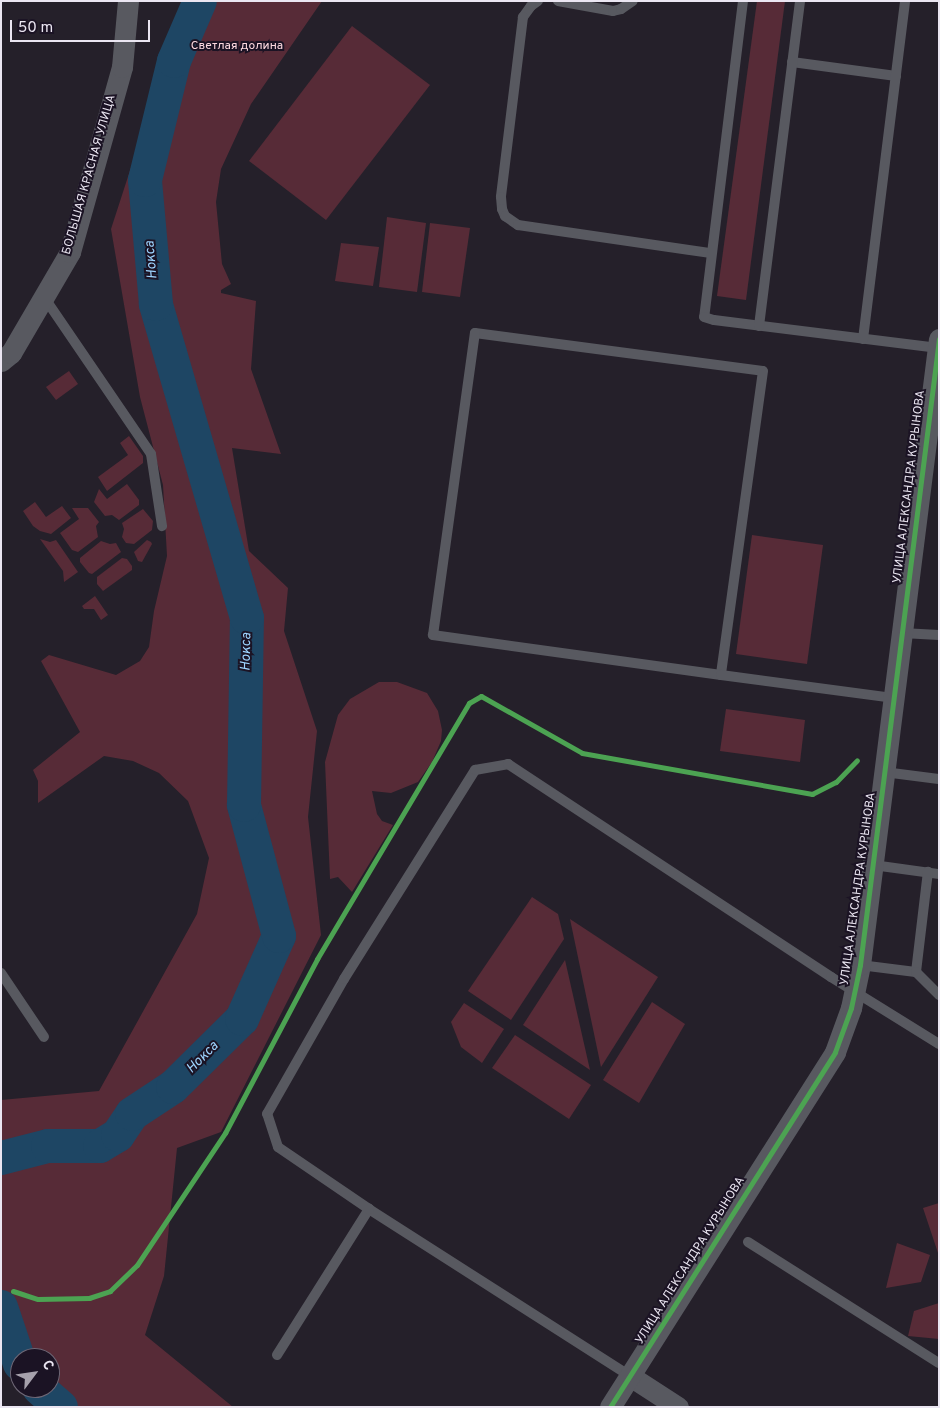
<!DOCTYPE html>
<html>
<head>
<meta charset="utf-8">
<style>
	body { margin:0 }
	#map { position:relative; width:940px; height:1408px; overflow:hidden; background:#25202a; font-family:Overpass,sans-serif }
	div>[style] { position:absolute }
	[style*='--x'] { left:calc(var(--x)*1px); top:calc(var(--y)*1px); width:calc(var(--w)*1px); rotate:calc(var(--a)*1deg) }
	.green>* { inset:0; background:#572b37 }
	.river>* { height:34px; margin:-17px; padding:0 17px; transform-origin:17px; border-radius:17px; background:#1e4664 }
	.service>* { height:10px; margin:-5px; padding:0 5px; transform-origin:5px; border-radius:5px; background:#585960 }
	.minor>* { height:21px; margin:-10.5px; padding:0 10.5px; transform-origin:10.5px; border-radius:10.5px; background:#585960 }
	.cycleway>* { height:5px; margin:-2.5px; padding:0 2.5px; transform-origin:2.5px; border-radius:2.5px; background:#4ca352 }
	span { translate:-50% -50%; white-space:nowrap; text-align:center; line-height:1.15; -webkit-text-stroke:4px #1b1324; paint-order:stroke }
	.park-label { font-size:12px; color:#fdd8df }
	.street-label { font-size:12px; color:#ebe6f2 }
	.water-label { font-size:14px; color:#9dd3fe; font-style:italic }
	.frame { position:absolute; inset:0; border:2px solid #ebe6f2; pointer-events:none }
	.north { position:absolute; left:10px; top:1348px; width:50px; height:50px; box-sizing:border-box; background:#1b1324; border:1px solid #6e6776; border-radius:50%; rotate:59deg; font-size:14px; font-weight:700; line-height:20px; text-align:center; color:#ebe6f2 }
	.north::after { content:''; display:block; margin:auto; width:18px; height:22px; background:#a6a1ac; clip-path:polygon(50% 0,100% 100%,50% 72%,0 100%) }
	.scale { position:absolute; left:10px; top:20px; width:140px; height:22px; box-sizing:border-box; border:2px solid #ebe6f2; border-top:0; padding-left:6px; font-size:15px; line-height:18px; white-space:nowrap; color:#ebe6f2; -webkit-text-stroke:4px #1b1324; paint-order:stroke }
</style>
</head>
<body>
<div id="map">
	<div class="green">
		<div style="clip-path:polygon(185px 1px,322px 1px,251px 104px,221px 169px,216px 202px,222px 264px,231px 284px,221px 290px,221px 293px,256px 301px,251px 369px,281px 454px,232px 448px,249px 551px,288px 588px,284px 631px,317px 731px,308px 817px,321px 935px,221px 1132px,177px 1148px,164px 1276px,145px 1335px,233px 1407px,52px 1407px,32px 1388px,50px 1388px,50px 1358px,20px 1358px,20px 1376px,3px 1360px,1px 1351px,1px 1100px,99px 1091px,197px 914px,209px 858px,188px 801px,159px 773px,133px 761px,104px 756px,38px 803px,38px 781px,33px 770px,80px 732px,41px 661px,49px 655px,116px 675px,140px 661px,149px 647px,154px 611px,167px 556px,163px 485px,140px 397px,111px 229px)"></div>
		<div style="clip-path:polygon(757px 1px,785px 1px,746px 300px,717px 296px)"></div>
		<div style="clip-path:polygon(352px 26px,430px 85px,326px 220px,249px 161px)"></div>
		<div style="clip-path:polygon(387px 217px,426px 223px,417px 292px,379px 287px)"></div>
		<div style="clip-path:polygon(430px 223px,470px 228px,460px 297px,422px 292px)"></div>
		<div style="clip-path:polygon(341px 243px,379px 247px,373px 286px,335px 281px)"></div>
		<div style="clip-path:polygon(69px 371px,78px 384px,56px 400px,46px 387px)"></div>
		<div style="clip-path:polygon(129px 436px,143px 456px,143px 463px,107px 491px,98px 477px,128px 455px,120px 443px)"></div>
		<div style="clip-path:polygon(127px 484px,139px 500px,139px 505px,119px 520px,112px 515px,105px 516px,94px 502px,99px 489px,107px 499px)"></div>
		<div style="clip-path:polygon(35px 502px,46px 517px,62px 506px,71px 518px,51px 534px,40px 531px,33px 526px,23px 511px)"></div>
		<div style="clip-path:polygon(72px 508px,88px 508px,99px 522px,96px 526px,98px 537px,78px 552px,72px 550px,60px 533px,79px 519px)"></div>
		<div style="clip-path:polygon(143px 509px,153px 521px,152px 530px,134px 544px,126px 543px,122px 537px,124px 529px,122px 523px)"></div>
		<div style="clip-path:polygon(752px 535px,823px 545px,807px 664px,736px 654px)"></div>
		<div style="clip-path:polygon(40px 539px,50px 542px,56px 540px,78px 572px,64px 582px,63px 571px)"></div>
		<div style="clip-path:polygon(147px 540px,151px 542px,152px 544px,142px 562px,138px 561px,134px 552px)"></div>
		<div style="clip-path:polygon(101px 541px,110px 544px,116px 543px,121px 552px,92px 574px,89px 573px,80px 562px,80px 558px)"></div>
		<div style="clip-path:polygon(122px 558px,127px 559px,132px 566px,132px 570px,103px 591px,97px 584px,97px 577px)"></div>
		<div style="clip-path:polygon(95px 596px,108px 615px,101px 620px,94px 609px,84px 609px,82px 606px)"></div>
		<div style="clip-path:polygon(379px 682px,397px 682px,427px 693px,438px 711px,442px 730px,441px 741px,432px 762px,418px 782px,391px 793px,372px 791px,377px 814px,382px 821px,393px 825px,352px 892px,338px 877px,330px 879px,325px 762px,338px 715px,350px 699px)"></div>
		<div style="clip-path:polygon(726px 709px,805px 720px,800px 762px,720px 751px)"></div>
		<div style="clip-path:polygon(532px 897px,558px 914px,564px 939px,511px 1020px,468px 991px)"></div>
		<div style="clip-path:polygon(570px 919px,658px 977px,601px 1067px)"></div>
		<div style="clip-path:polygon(565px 960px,590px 1070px,523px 1025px)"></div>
		<div style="clip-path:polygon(652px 1002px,685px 1024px,639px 1103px,603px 1080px)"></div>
		<div style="clip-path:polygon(464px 1003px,504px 1029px,482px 1063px,461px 1047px,451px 1022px)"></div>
		<div style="clip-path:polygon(515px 1035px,591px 1085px,569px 1119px,492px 1068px)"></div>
		<div style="clip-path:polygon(939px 1203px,939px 1256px,923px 1208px)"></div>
		<div style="clip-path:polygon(897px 1243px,930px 1255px,921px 1282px,886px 1288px)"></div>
		<div style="clip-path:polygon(939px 1303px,939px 1339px,908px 1336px,914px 1311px)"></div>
	</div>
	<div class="river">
		<div style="--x:1;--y:1158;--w:49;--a:-14.3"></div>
		<div style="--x:48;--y:1146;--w:52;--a:0"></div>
		<div style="--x:100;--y:1146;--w:21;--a:-31"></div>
		<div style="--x:118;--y:1135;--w:25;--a:-56"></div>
		<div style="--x:132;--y:1114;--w:49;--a:-33.4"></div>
		<div style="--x:173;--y:1087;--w:97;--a:-44.6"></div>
		<div style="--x:242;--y:1019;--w:91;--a:-66"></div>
		<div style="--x:279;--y:936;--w:136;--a:-105"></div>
		<div style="--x:244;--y:805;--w:187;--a:-89.1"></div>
		<div style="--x:247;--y:618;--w:327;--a:-106.2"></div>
		<div style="--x:156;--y:304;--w:124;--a:-95.1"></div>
		<div style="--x:145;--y:180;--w:122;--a:-76.3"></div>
		<div style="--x:174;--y:61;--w:65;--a:-66.6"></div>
		<div style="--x:1;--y:1307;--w:60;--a:71.6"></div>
		<div style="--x:39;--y:1388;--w:29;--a:41"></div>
	</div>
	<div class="service">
		<div style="--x:538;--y:1;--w:9;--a:144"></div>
		<div style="--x:531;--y:6;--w:14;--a:126"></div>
		<div style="--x:523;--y:17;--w:181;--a:97"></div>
		<div style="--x:501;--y:197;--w:12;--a:85"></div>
		<div style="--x:502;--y:209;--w:8;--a:67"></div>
		<div style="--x:505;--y:216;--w:16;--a:35"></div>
		<div style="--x:518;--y:225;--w:195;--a:8.3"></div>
		<div style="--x:558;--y:1;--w:56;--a:10.3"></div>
		<div style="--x:613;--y:11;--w:8;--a:-14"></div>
		<div style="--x:621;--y:9;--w:14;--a:-34"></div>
		<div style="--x:743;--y:1;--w:318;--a:97"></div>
		<div style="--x:704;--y:317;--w:10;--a:17"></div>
		<div style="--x:714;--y:320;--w:226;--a:7.1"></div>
		<div style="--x:792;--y:62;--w:105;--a:7.7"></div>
		<div style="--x:44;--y:297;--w:190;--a:55.7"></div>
		<div style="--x:151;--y:454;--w:73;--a:81.3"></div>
		<div style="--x:759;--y:326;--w:328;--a:-82.8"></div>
		<div style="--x:475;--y:333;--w:290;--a:7.5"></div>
		<div style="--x:763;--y:371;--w:307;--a:97.9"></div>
		<div style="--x:721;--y:675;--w:291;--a:-172.1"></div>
		<div style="--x:433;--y:635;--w:305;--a:-82.1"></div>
		<div style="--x:863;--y:339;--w:341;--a:-82.9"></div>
		<div style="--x:902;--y:633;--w:37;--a:3"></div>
		<div style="--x:721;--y:675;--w:175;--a:7.6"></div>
		<div style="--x:884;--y:772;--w:55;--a:7.3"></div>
		<div style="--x:873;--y:865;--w:67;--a:7.8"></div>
		<div style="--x:860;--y:965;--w:56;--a:7.1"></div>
		<div style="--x:916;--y:972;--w:101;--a:-83.2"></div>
		<div style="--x:916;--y:972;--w:33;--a:45"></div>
		<div style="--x:1;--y:973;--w:77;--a:56.1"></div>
		<div style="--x:748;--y:1242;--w:226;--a:32.4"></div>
		<div style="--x:277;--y:1355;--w:173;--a:-57.8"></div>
		<div style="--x:630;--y:1376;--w:310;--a:-147.4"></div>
		<div style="--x:369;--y:1209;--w:110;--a:-145.7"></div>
		<div style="--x:278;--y:1147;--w:35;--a:-108"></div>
		<div style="--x:267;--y:1114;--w:155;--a:-60.3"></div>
		<div style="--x:344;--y:979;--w:247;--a:-57.9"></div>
		<div style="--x:475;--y:770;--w:34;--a:-10"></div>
		<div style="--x:508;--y:764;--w:387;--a:33.4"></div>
		<div style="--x:831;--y:977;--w:127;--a:31.8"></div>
	</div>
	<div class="minor">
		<div style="--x:1;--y:361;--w:13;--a:-39"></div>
		<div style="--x:11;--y:353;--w:117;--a:-59.7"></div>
		<div style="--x:70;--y:252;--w:192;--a:-74.3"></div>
		<div style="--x:122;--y:67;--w:66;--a:-84.8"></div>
		<div style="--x:630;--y:1376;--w:57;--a:32.9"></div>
		<div style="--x:610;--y:1407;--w:420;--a:-57.6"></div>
		<div style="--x:835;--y:1052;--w:47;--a:-70"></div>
		<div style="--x:851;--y:1008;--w:44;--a:-78.2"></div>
		<div style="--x:860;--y:965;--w:631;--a:-82.81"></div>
	</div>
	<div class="cycleway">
		<div style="--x:13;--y:1291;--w:26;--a:18"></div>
		<div style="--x:38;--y:1299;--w:51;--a:-1.1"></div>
		<div style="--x:89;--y:1298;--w:22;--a:-18"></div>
		<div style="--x:110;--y:1291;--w:37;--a:-44"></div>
		<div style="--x:137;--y:1265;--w:159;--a:-56.3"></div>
		<div style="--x:225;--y:1133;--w:197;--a:-62.1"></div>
		<div style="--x:317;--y:959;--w:298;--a:-59.3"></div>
		<div style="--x:469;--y:703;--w:14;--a:-30"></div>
		<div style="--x:481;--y:696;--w:116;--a:29.4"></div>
		<div style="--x:582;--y:753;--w:234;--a:10.1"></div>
		<div style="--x:812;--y:794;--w:27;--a:-27"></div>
		<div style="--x:836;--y:782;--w:30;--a:-46"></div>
		<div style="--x:610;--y:1407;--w:420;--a:-57.6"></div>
		<div style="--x:835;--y:1052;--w:47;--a:-70"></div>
		<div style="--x:851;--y:1008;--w:44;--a:-78.2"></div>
		<div style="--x:860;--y:965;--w:631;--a:-82.81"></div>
	</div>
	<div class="park-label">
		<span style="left:237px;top:47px">Светлая долина</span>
	</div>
	<div class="street-label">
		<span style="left:90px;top:175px;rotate:-74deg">БОЛЬШАЯ КРАСНАЯ УЛИЦА</span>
		<span style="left:910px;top:487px;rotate:-83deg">УЛИЦА АЛЕКСАНДРА КУРЫНОВА</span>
		<span style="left:859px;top:889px;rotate:-82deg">УЛИЦА АЛЕКСАНДРА КУРЫНОВА</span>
		<span style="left:691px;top:1261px;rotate:-58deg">УЛИЦА АЛЕКСАНДРА КУРЫНОВА</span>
	</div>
	<div class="water-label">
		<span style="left:152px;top:260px;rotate:-95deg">Нокса</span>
		<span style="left:247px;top:652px;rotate:-89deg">Нокса</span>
		<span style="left:203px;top:1058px;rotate:-45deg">Нокса</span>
	</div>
	<div class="frame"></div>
	<div class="north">С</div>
	<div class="scale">50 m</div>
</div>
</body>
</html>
